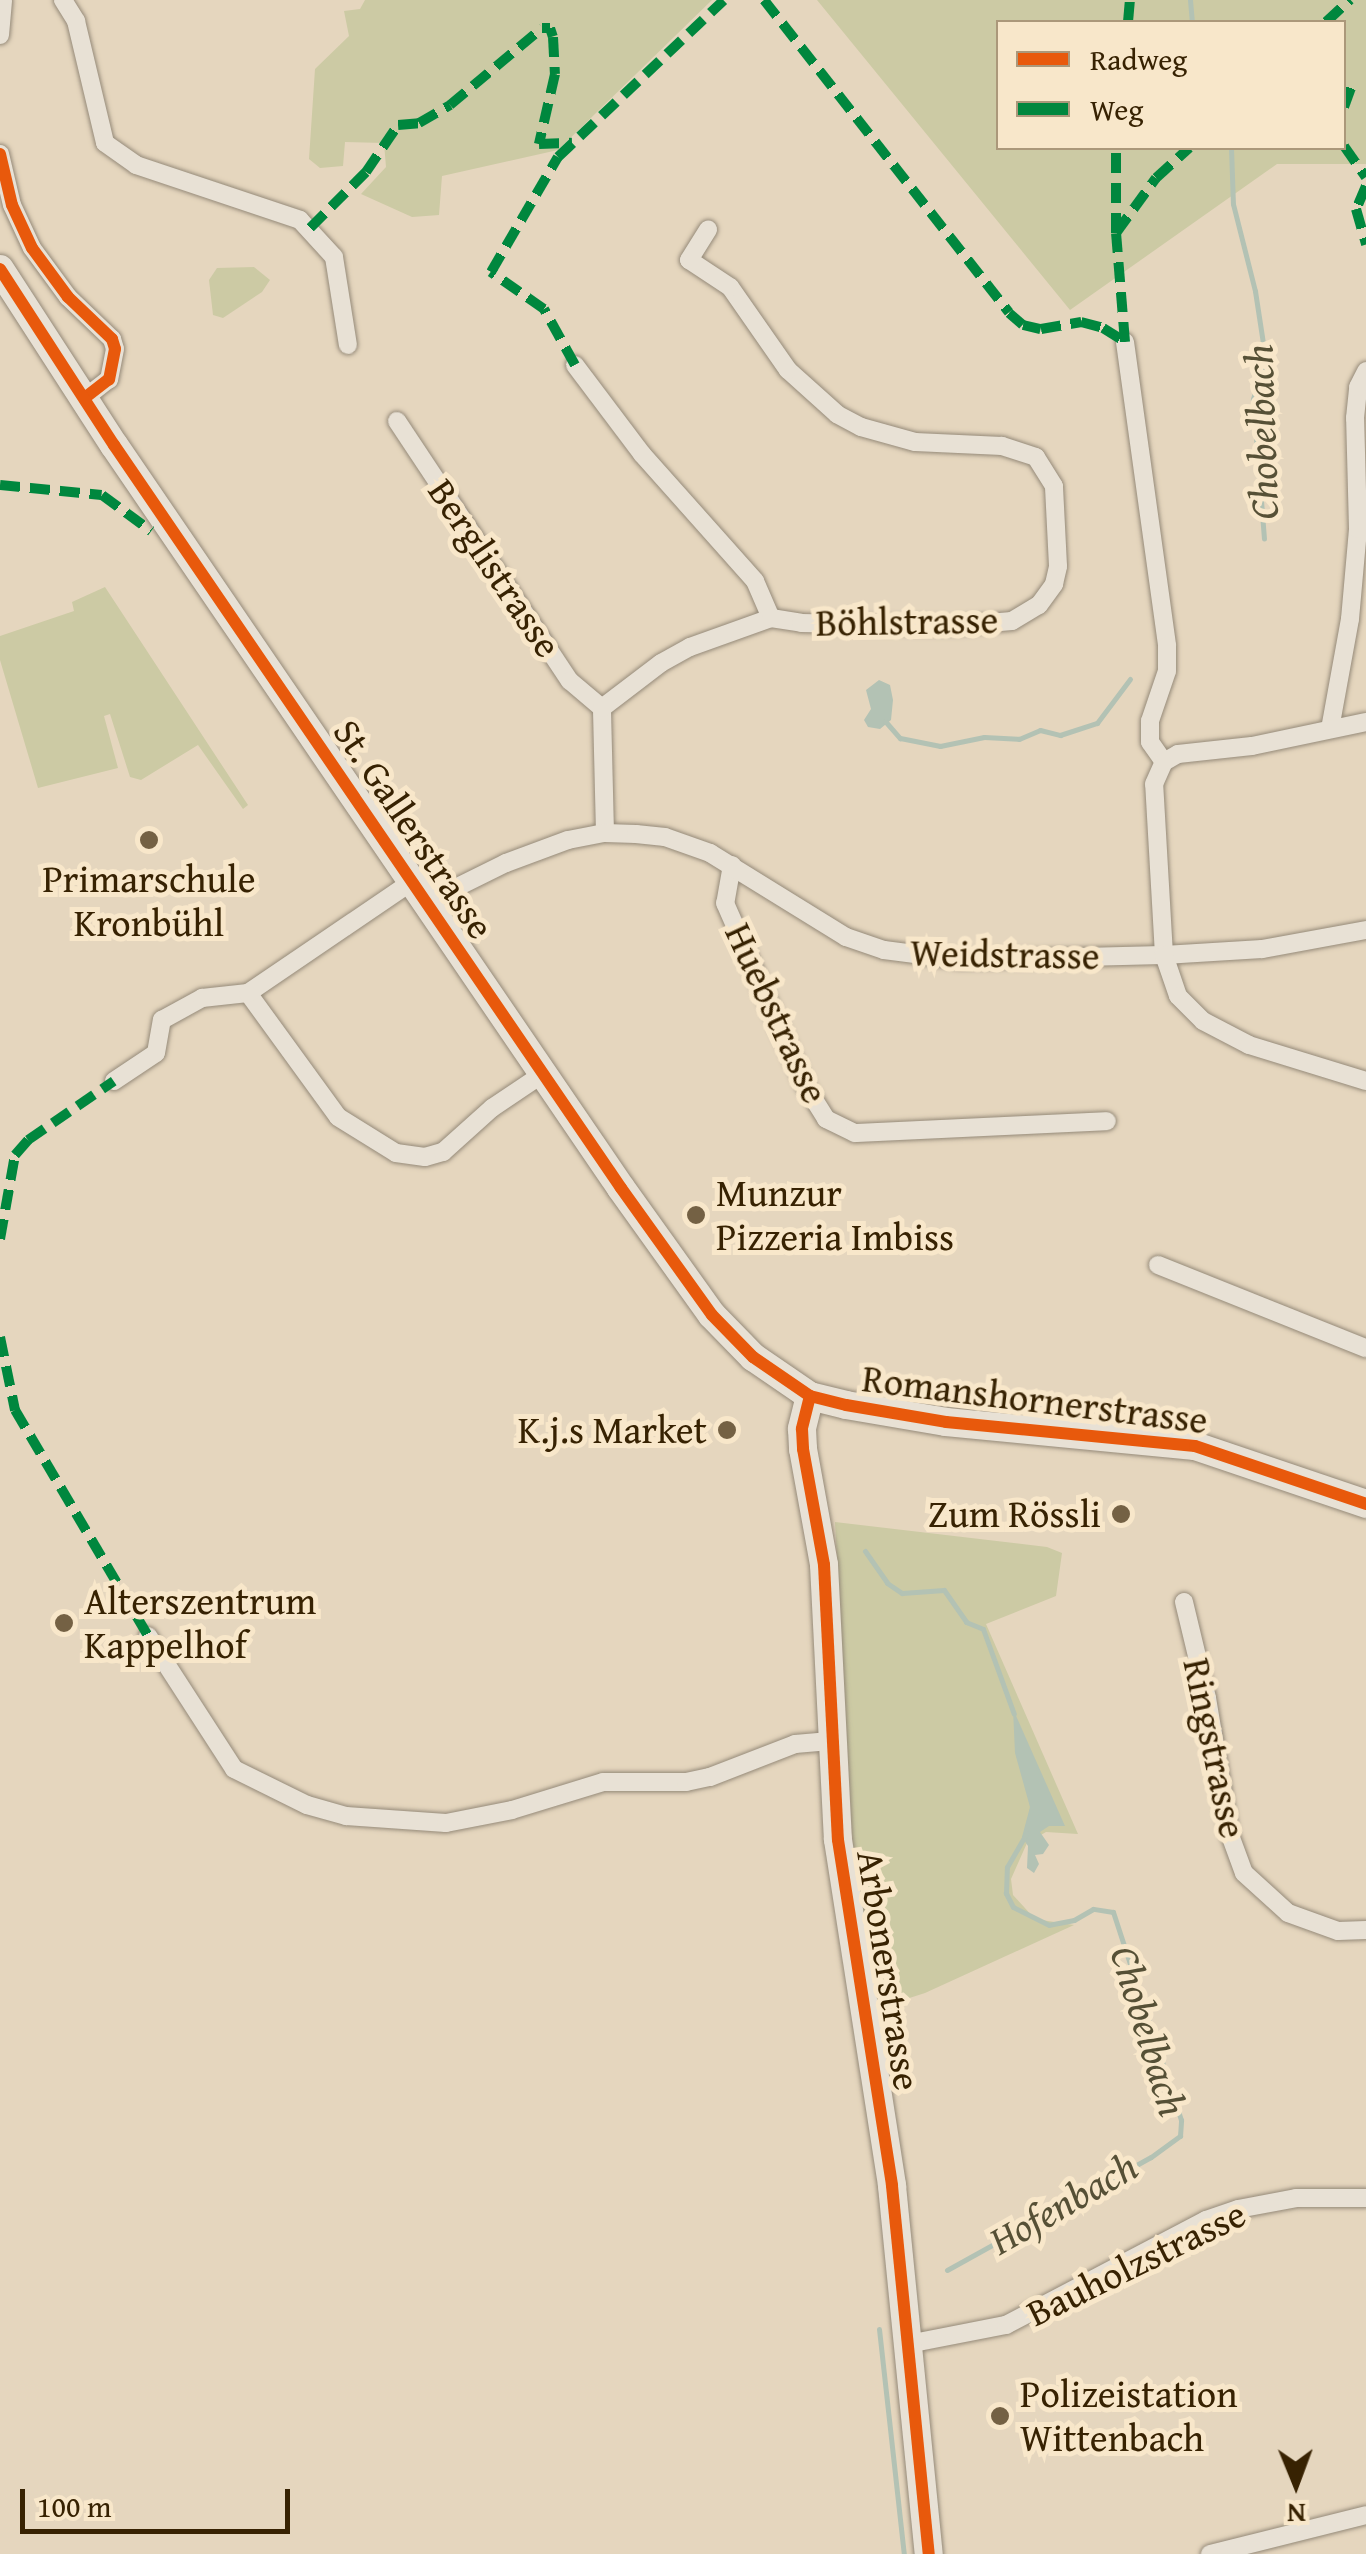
<!DOCTYPE html>
<html>
<head>
<meta charset="utf-8">
<style>
	body { margin:0 }
	#map { position:relative; width:1366px; height:2554px; overflow:hidden; background:#e5d6be; font-family:"Gentium Book Plus",serif }
	div>[style] { position:absolute }
	[style*='--x'] { left:calc(var(--x)*1px); top:calc(var(--y)*1px); width:calc(var(--w)*1px); rotate:calc(var(--a)*1deg) }
	.green>* { inset:0; background:#cccaa4 }
	.water>* { inset:0; background:#b3c2b4 }
	.stream>* { height:5px; margin:-2.5px; padding:0 2.5px; transform-origin:2.5px; border-radius:2.5px; background:#b3c2b4 }
	.roads { filter:drop-shadow(0 0 2px #958a79) drop-shadow(0 0 2px #958a79) }
	.minor>* { height:18px; margin:-9px; padding:0 9px; transform-origin:9px; border-radius:9px; background:#e8e1d5 }
	.secondary>* { height:28px; margin:-14px; padding:0 14px; transform-origin:14px; border-radius:14px; background:#e8e1d5 }
	.quiet>* { height:10px; margin-top:-5px; transform-origin:0; background:repeating-linear-gradient(90deg,#00873e 0 20px,transparent 0 30px) }
	.cycleway>* { height:12px; margin:-6px; padding:0 6px; transform-origin:6px; border-radius:6px; background:#e8590c }
	.dots>* { width:28px; height:28px; translate:-50% -50%; box-sizing:border-box; border:5px solid #f8e7ca; border-radius:50% }
	span { translate:-50% -50%; white-space:nowrap; text-align:center; line-height:1.15; -webkit-text-stroke:10px #f8e7ca; paint-order:stroke }
	.street-label { font-size:38px; color:#372202 }
	.poi-label { font-size:38px; color:#372202 }
	.left { translate:0 -50%; text-align:left }
	.right { translate:-100% -50%; text-align:right }
	.water-label { font-size:40px; color:#565036; font-style:italic }
	.legend { position:absolute; left:996px; top:20px; width:350px; height:130px; box-sizing:border-box; background:#f8e7ca; border:2px solid #ab987a; margin:0; padding:12px 18px; list-style:none; font-size:30px; color:#372202 }
	.legend li { display:flex; align-items:center; gap:20px; height:50px }
	.legend b { width:50px; border:2px solid #ab987a }
	.north { position:absolute; left:1246px; top:2434px; width:100px; height:100px; -webkit-text-stroke:8px #f8e7ca; paint-order:stroke; rotate:179deg; font-size:28px; font-weight:700; line-height:40px; text-align:center; color:#372202 }
	.north::after { content:''; display:block; margin:auto; width:35px; height:45px; background:#372202; clip-path:polygon(50% 0,100% 100%,50% 72%,0 100%) }
	.scale { position:absolute; left:20px; top:2489px; width:270px; height:45px; box-sizing:border-box; border:5px solid #372202; border-top:0; padding-left:12px; font-size:30px; line-height:35px; white-space:nowrap; color:#372202; -webkit-text-stroke:8px #f8e7ca; paint-order:stroke }
</style>
</head>
<body>
<div id="map">
	<div class="green">
		<div style="clip-path:polygon(365px 0,712px 0,558px 150px,442px 176px,439px 215px,412px 217px,361px 194px,386px 167px,384px 143px,345px 142px,343px 166px,320px 168px,309px 159px,315px 69px,349px 36px,344px 11px,360px 9px)"></div>
		<div style="clip-path:polygon(evenodd,817px 0,1366px 0,1366px 164px,1277px 164px,1070px 310px,817px 0,998px 22px,1344px 22px,1344px 148px,998px 148px,998px 22px)"></div>
		<div style="clip-path:polygon(254px 267px,270px 280px,262px 292px,223px 318px,213px 315px,209px 280px,217px 268px)"></div>
		<div style="clip-path:polygon(105px 587px,248px 805px,243px 809px,198px 745px,141px 780px,130px 777px,110px 714px,104px 716px,118px 768px,38px 788px,0 660px,0 636px,74px 611px,72px 602px)"></div>
		<div style="clip-path:polygon(835px 1522px,1047px 1547px,1062px 1553px,1056px 1596px,986px 1624px,1078px 1834px,1046px 1832px,1027px 1843px,1011px 1879px,1013px 1895px,1035px 1919px,1074px 1925px,925px 1993px,872px 2010px,857px 1924px)"></div>
	</div>
	<div class="water">
		<div style="clip-path:polygon(879px 680px,890px 685px,893px 700px,891px 720px,880px 729px,868px 727px,864px 720px,871px 709px,866px 690px)"></div>
		<div style="clip-path:polygon(1013px 1709px,1065px 1826px,1049px 1826px,1040px 1832px,1049px 1845px,1043px 1854px,1035px 1855px,1039px 1864px,1034px 1873px,1027px 1868px,1028px 1846px,1022px 1837px,1030px 1807px,1015px 1753px)"></div>
	</div>
	<div class="stream">
		<div style="--x:1190;--y:0;--w:22;--a:85"></div>
		<div style="--x:1231;--y:148;--w:56;--a:88"></div>
		<div style="--x:1233;--y:204;--w:90;--a:75.8"></div>
		<div style="--x:1255;--y:291;--w:66;--a:81.3"></div>
		<div style="--x:1265;--y:356;--w:45;--a:105.6"></div>
		<div style="--x:1253;--y:399;--w:140;--a:85.5"></div>
		<div style="--x:885;--y:721;--w:23;--a:49"></div>
		<div style="--x:900;--y:738;--w:41;--a:11.3"></div>
		<div style="--x:940;--y:746;--w:45;--a:-11.6"></div>
		<div style="--x:984;--y:737;--w:35;--a:3"></div>
		<div style="--x:1019;--y:739;--w:23;--a:-23"></div>
		<div style="--x:1040;--y:730;--w:21;--a:14"></div>
		<div style="--x:1060;--y:735;--w:39;--a:-18"></div>
		<div style="--x:1097;--y:723;--w:55;--a:-53.1"></div>
		<div style="--x:865;--y:1551;--w:39;--a:55"></div>
		<div style="--x:887;--y:1583;--w:18;--a:34"></div>
		<div style="--x:902;--y:1593;--w:42;--a:-4.1"></div>
		<div style="--x:944;--y:1590;--w:39;--a:55"></div>
		<div style="--x:966;--y:1622;--w:18;--a:22"></div>
		<div style="--x:983;--y:1629;--w:90;--a:70"></div>
		<div style="--x:947;--y:2270;--w:233;--a:-29"></div>
		<div style="--x:1151;--y:2157;--w:36;--a:-36"></div>
		<div style="--x:1180;--y:2136;--w:16;--a:-86"></div>
		<div style="--x:1181;--y:2120;--w:219;--a:-108.1"></div>
		<div style="--x:1113;--y:1912;--w:20;--a:-171"></div>
		<div style="--x:1093;--y:1909;--w:22;--a:150"></div>
		<div style="--x:1074;--y:1920;--w:25;--a:169"></div>
		<div style="--x:1049;--y:1925;--w:40;--a:-153.4"></div>
		<div style="--x:1013;--y:1907;--w:16;--a:-117"></div>
		<div style="--x:1006;--y:1893;--w:26;--a:-88"></div>
		<div style="--x:1007;--y:1867;--w:39;--a:-60"></div>
		<div style="--x:879;--y:2329;--w:226;--a:83.7"></div>
	</div>
	<div class="roads">
		<div class="minor">
			<div style="--x:63;--y:0;--w:25;--a:58"></div>
			<div style="--x:76;--y:21;--w:125;--a:76.6"></div>
			<div style="--x:105;--y:143;--w:38;--a:35"></div>
			<div style="--x:136;--y:165;--w:173;--a:18.5"></div>
			<div style="--x:300;--y:220;--w:50;--a:47.4"></div>
			<div style="--x:334;--y:257;--w:89;--a:81"></div>
			<div style="--x:0;--y:35;--w:35;--a:-85"></div>
			<div style="--x:0;--y:154;--w:52;--a:76.8"></div>
			<div style="--x:12;--y:205;--w:47;--a:65.1"></div>
			<div style="--x:32;--y:248;--w:61;--a:53.7"></div>
			<div style="--x:68;--y:297;--w:61;--a:43.7"></div>
			<div style="--x:112;--y:339;--w:10;--a:73"></div>
			<div style="--x:115;--y:349;--w:31;--a:101"></div>
			<div style="--x:109;--y:379;--w:31;--a:142"></div>
			<div style="--x:1125;--y:342;--w:307;--a:82.1"></div>
			<div style="--x:1167;--y:646;--w:25;--a:90"></div>
			<div style="--x:1167;--y:671;--w:53;--a:108.8"></div>
			<div style="--x:1150;--y:721;--w:21;--a:90"></div>
			<div style="--x:1150;--y:742;--w:24;--a:55"></div>
			<div style="--x:575;--y:365;--w:111;--a:53"></div>
			<div style="--x:642;--y:454;--w:170;--a:48.3"></div>
			<div style="--x:755;--y:581;--w:40;--a:66.6"></div>
			<div style="--x:397;--y:421;--w:312;--a:56.4"></div>
			<div style="--x:570;--y:681;--w:42;--a:40.2"></div>
			<div style="--x:1330;--y:729;--w:112;--a:-79.7"></div>
			<div style="--x:1350;--y:619;--w:90;--a:-84.9"></div>
			<div style="--x:1358;--y:529;--w:111;--a:-91.5"></div>
			<div style="--x:1355;--y:418;--w:31;--a:-84"></div>
			<div style="--x:1358;--y:387;--w:18;--a:-63"></div>
			<div style="--x:605;--y:833;--w:125;--a:-91.4"></div>
			<div style="--x:602;--y:708;--w:74;--a:-37.3"></div>
			<div style="--x:661;--y:663;--w:33;--a:-29"></div>
			<div style="--x:690;--y:647;--w:86;--a:-19.7"></div>
			<div style="--x:771;--y:618;--w:30;--a:9"></div>
			<div style="--x:801;--y:623;--w:153;--a:1.1"></div>
			<div style="--x:954;--y:626;--w:58;--a:-4.9"></div>
			<div style="--x:1012;--y:621;--w:31;--a:-31"></div>
			<div style="--x:1039;--y:605;--w:26;--a:-54"></div>
			<div style="--x:1054;--y:584;--w:18;--a:-77"></div>
			<div style="--x:1058;--y:566;--w:80;--a:-92.9"></div>
			<div style="--x:1054;--y:486;--w:34;--a:-122"></div>
			<div style="--x:1036;--y:457;--w:36;--a:-162"></div>
			<div style="--x:1002;--y:446;--w:87;--a:-177.4"></div>
			<div style="--x:915;--y:442;--w:56;--a:-164.5"></div>
			<div style="--x:861;--y:427;--w:27;--a:-152"></div>
			<div style="--x:837;--y:414;--w:66;--a:-138.1"></div>
			<div style="--x:788;--y:370;--w:101;--a:-124.9"></div>
			<div style="--x:730;--y:287;--w:49;--a:-146.6"></div>
			<div style="--x:689;--y:260;--w:36;--a:-58"></div>
			<div style="--x:732;--y:865;--w:39;--a:100"></div>
			<div style="--x:725;--y:903;--w:199;--a:66.3"></div>
			<div style="--x:805;--y:1085;--w:40;--a:58"></div>
			<div style="--x:826;--y:1119;--w:32;--a:26"></div>
			<div style="--x:855;--y:1133;--w:252;--a:-2.7"></div>
			<div style="--x:427;--y:902;--w:88;--a:-26.3"></div>
			<div style="--x:506;--y:863;--w:66;--a:-20.4"></div>
			<div style="--x:568;--y:840;--w:38;--a:-11"></div>
			<div style="--x:605;--y:833;--w:31;--a:2"></div>
			<div style="--x:636;--y:834;--w:29;--a:6"></div>
			<div style="--x:665;--y:837;--w:48;--a:19.6"></div>
			<div style="--x:710;--y:853;--w:160;--a:31.7"></div>
			<div style="--x:846;--y:937;--w:40;--a:18.9"></div>
			<div style="--x:884;--y:950;--w:78;--a:7.4"></div>
			<div style="--x:961;--y:960;--w:203;--a:-1.4"></div>
			<div style="--x:1164;--y:955;--w:171;--a:-93.3"></div>
			<div style="--x:1154;--y:784;--w:24;--a:-66"></div>
			<div style="--x:1164;--y:762;--w:16;--a:-30"></div>
			<div style="--x:1178;--y:754;--w:74;--a:-6.2"></div>
			<div style="--x:1252;--y:746;--w:116;--a:-11.9"></div>
			<div style="--x:1366;--y:930;--w:106;--a:169.6"></div>
			<div style="--x:1262;--y:949;--w:98;--a:176.5"></div>
			<div style="--x:1164;--y:955;--w:43;--a:71.1"></div>
			<div style="--x:1178;--y:996;--w:35;--a:45"></div>
			<div style="--x:1203;--y:1021;--w:52;--a:27.6"></div>
			<div style="--x:1249;--y:1045;--w:122;--a:17.1"></div>
			<div style="--x:248;--y:993;--w:153;--a:54"></div>
			<div style="--x:338;--y:1117;--w:68;--a:31.8"></div>
			<div style="--x:396;--y:1153;--w:29;--a:8"></div>
			<div style="--x:425;--y:1157;--w:19;--a:-16"></div>
			<div style="--x:443;--y:1152;--w:66;--a:-41.9"></div>
			<div style="--x:492;--y:1108;--w:63;--a:-33.9"></div>
			<div style="--x:114;--y:1081;--w:50;--a:-33.7"></div>
			<div style="--x:156;--y:1053;--w:34;--a:-80"></div>
			<div style="--x:162;--y:1020;--w:46;--a:-28.8"></div>
			<div style="--x:202;--y:998;--w:46;--a:-6.2"></div>
			<div style="--x:248;--y:993;--w:199;--a:-34.2"></div>
			<div style="--x:1158;--y:1265;--w:224;--a:21.8"></div>
			<div style="--x:1184;--y:1602;--w:99;--a:76.5"></div>
			<div style="--x:1207;--y:1698;--w:139;--a:80.5"></div>
			<div style="--x:1230;--y:1835;--w:40;--a:69.8"></div>
			<div style="--x:1244;--y:1873;--w:59;--a:42.3"></div>
			<div style="--x:1288;--y:1913;--w:53;--a:19.8"></div>
			<div style="--x:1338;--y:1931;--w:28;--a:-2"></div>
			<div style="--x:148;--y:1636;--w:158;--a:57.1"></div>
			<div style="--x:234;--y:1769;--w:81;--a:26.3"></div>
			<div style="--x:307;--y:1805;--w:41;--a:15.8"></div>
			<div style="--x:346;--y:1816;--w:100;--a:4"></div>
			<div style="--x:446;--y:1823;--w:67;--a:-11.1"></div>
			<div style="--x:512;--y:1810;--w:95;--a:-17.1"></div>
			<div style="--x:603;--y:1782;--w:83;--a:0"></div>
			<div style="--x:686;--y:1782;--w:25;--a:-12"></div>
			<div style="--x:710;--y:1777;--w:91;--a:-21.2"></div>
			<div style="--x:795;--y:1744;--w:38;--a:-5"></div>
			<div style="--x:908;--y:2344;--w:100;--a:-11"></div>
			<div style="--x:1006;--y:2325;--w:226;--a:-27.7"></div>
			<div style="--x:1206;--y:2220;--w:34;--a:-19"></div>
			<div style="--x:1238;--y:2209;--w:59;--a:-10.7"></div>
			<div style="--x:1296;--y:2198;--w:70;--a:0"></div>
			<div style="--x:1210;--y:2554;--w:161;--a:-14"></div>
		</div>
		<div class="secondary">
			<div style="--x:0;--y:269;--w:210;--a:57.1"></div>
			<div style="--x:114;--y:445;--w:899;--a:55.69"></div>
			<div style="--x:621;--y:1188;--w:156;--a:54.4"></div>
			<div style="--x:712;--y:1315;--w:59;--a:45.7"></div>
			<div style="--x:753;--y:1357;--w:69;--a:34.4"></div>
			<div style="--x:810;--y:1396;--w:37;--a:14"></div>
			<div style="--x:846;--y:1405;--w:101;--a:9.6"></div>
			<div style="--x:946;--y:1422;--w:250;--a:5.5"></div>
			<div style="--x:1195;--y:1446;--w:181;--a:18.7"></div>
			<div style="--x:810;--y:1396;--w:34;--a:104"></div>
			<div style="--x:802;--y:1429;--w:20;--a:87"></div>
			<div style="--x:803;--y:1449;--w:118;--a:79.7"></div>
			<div style="--x:824;--y:1565;--w:275;--a:87.1"></div>
			<div style="--x:838;--y:1840;--w:350;--a:81.1"></div>
			<div style="--x:892;--y:2186;--w:370;--a:84.3"></div>
		</div>
	</div>
	<div class="quiet">
		<div style="--x:764;--y:0;--w:397;--a:51.9"></div>
		<div style="--x:1009;--y:313;--w:18;--a:41"></div>
		<div style="--x:1023;--y:325;--w:18;--a:13"></div>
		<div style="--x:1041;--y:329;--w:41;--a:-9.9"></div>
		<div style="--x:1081;--y:322;--w:23;--a:15"></div>
		<div style="--x:1103;--y:328;--w:26;--a:32"></div>
		<div style="--x:1128;--y:22;--w:22;--a:-85"></div>
		<div style="--x:1326;--y:22;--w:33;--a:-43"></div>
		<div style="--x:1344;--y:107;--w:27;--a:-70"></div>
		<div style="--x:1344;--y:146;--w:38;--a:55"></div>
		<div style="--x:1366;--y:186;--w:25;--a:113"></div>
		<div style="--x:1356;--y:209;--w:37;--a:74"></div>
		<div style="--x:310;--y:228;--w:79;--a:-45"></div>
		<div style="--x:366;--y:172;--w:57;--a:-55.8"></div>
		<div style="--x:398;--y:125;--w:21;--a:-5"></div>
		<div style="--x:419;--y:123;--w:36;--a:-30"></div>
		<div style="--x:450;--y:105;--w:120;--a:-39.9"></div>
		<div style="--x:542;--y:28;--w:8;--a:0"></div>
		<div style="--x:550;--y:28;--w:9;--a:72"></div>
		<div style="--x:553;--y:37;--w:37;--a:87"></div>
		<div style="--x:555;--y:74;--w:72;--a:102.9"></div>
		<div style="--x:539;--y:144;--w:33;--a:-2"></div>
		<div style="--x:1116;--y:233;--w:85;--a:-90"></div>
		<div style="--x:1125;--y:342;--w:109;--a:-94.7"></div>
		<div style="--x:1116;--y:233;--w:68;--a:-54"></div>
		<div style="--x:1156;--y:178;--w:45;--a:-42.3"></div>
		<div style="--x:575;--y:365;--w:64;--a:-119"></div>
		<div style="--x:544;--y:309;--w:65;--a:-145.1"></div>
		<div style="--x:491;--y:272;--w:133;--a:-59.8"></div>
		<div style="--x:558;--y:157;--w:228;--a:-43.4"></div>
		<div style="--x:0;--y:485;--w:102;--a:5.6"></div>
		<div style="--x:102;--y:495;--w:61;--a:36.3"></div>
		<div style="--x:0;--y:1239;--w:85;--a:-79.9"></div>
		<div style="--x:15;--y:1155;--w:20;--a:-49"></div>
		<div style="--x:28;--y:1140;--w:104;--a:-34.5"></div>
		<div style="--x:0;--y:1337;--w:75;--a:78.4"></div>
		<div style="--x:15;--y:1410;--w:262;--a:59.5"></div>
	</div>
	<div class="cycleway">
		<div style="--x:0;--y:154;--w:52;--a:76.8"></div>
		<div style="--x:12;--y:205;--w:47;--a:65.1"></div>
		<div style="--x:32;--y:248;--w:61;--a:53.7"></div>
		<div style="--x:68;--y:297;--w:61;--a:43.7"></div>
		<div style="--x:112;--y:339;--w:10;--a:73"></div>
		<div style="--x:115;--y:349;--w:31;--a:101"></div>
		<div style="--x:109;--y:379;--w:31;--a:142"></div>
		<div style="--x:0;--y:269;--w:210;--a:57.1"></div>
		<div style="--x:114;--y:445;--w:899;--a:55.69"></div>
		<div style="--x:621;--y:1188;--w:156;--a:54.4"></div>
		<div style="--x:712;--y:1315;--w:59;--a:45.7"></div>
		<div style="--x:753;--y:1357;--w:69;--a:34.4"></div>
		<div style="--x:810;--y:1396;--w:37;--a:14"></div>
		<div style="--x:846;--y:1405;--w:101;--a:9.6"></div>
		<div style="--x:946;--y:1422;--w:250;--a:5.5"></div>
		<div style="--x:1195;--y:1446;--w:181;--a:18.7"></div>
		<div style="--x:810;--y:1396;--w:34;--a:104"></div>
		<div style="--x:802;--y:1429;--w:20;--a:87"></div>
		<div style="--x:803;--y:1449;--w:118;--a:79.7"></div>
		<div style="--x:824;--y:1565;--w:275;--a:87.1"></div>
		<div style="--x:838;--y:1840;--w:350;--a:81.1"></div>
		<div style="--x:892;--y:2186;--w:370;--a:84.3"></div>
	</div>
	<div class="dots">
		<div style="left:149px;top:840px;background:#746144"></div>
		<div style="left:696px;top:1215px;background:#746144"></div>
		<div style="left:727px;top:1430px;background:#746144"></div>
		<div style="left:1121px;top:1514px;background:#746144"></div>
		<div style="left:64px;top:1623px;background:#746144"></div>
		<div style="left:1000px;top:2416px;background:#746144"></div>
	</div>
	<div class="street-label">
		<span style="left:495px;top:568px;rotate:56deg">Berglistrasse</span>
		<span style="left:907px;top:621px;rotate:-1deg">Böhlstrasse</span>
		<span style="left:414px;top:829px;rotate:56deg">St. Gallerstrasse</span>
		<span style="left:1005px;top:954px;rotate:1deg">Weidstrasse</span>
		<span style="left:777px;top:1013px;rotate:65deg">Huebstrasse</span>
		<span style="left:1035px;top:1399px;rotate:7deg">Romanshornerstrasse</span>
		<span style="left:1215px;top:1748px;rotate:78deg">Ringstrasse</span>
		<span style="left:889px;top:1970px;rotate:81deg">Arbonerstrasse</span>
		<span style="left:1136px;top:2263px;rotate:-26deg">Bauholzstrasse</span>
	</div>
	<div class="poi-label">
		<span style="left:149px;top:901px">Primarschule<br>Kronbühl</span>
		<span class="left" style="left:716px;top:1215px">Munzur<br>Pizzeria Imbiss</span>
		<span class="right" style="left:707px;top:1430px">K.j.s Market</span>
		<span class="right" style="left:1101px;top:1514px">Zum Rössli</span>
		<span class="left" style="left:84px;top:1623px">Alterszentrum<br>Kappelhof</span>
		<span class="left" style="left:1020px;top:2416px">Polizeistation<br>Wittenbach</span>
	</div>
	<div class="water-label">
		<span style="left:1261px;top:432px;rotate:-92deg">Chobelbach</span>
		<span style="left:1149px;top:2031px;rotate:73deg">Chobelbach</span>
		<span style="left:1063px;top:2203px;rotate:-30deg">Hofenbach</span>
	</div>
	<ul class="legend">
	<li><b style="height:12px;background:#e8590c"></b>Radweg</li>
	<li><b style="height:12px;background:#00873e"></b>Weg</li>
	</ul>
	<div class="north">N</div>
	<div class="scale">100 m</div>
</div>
</body>
</html>
